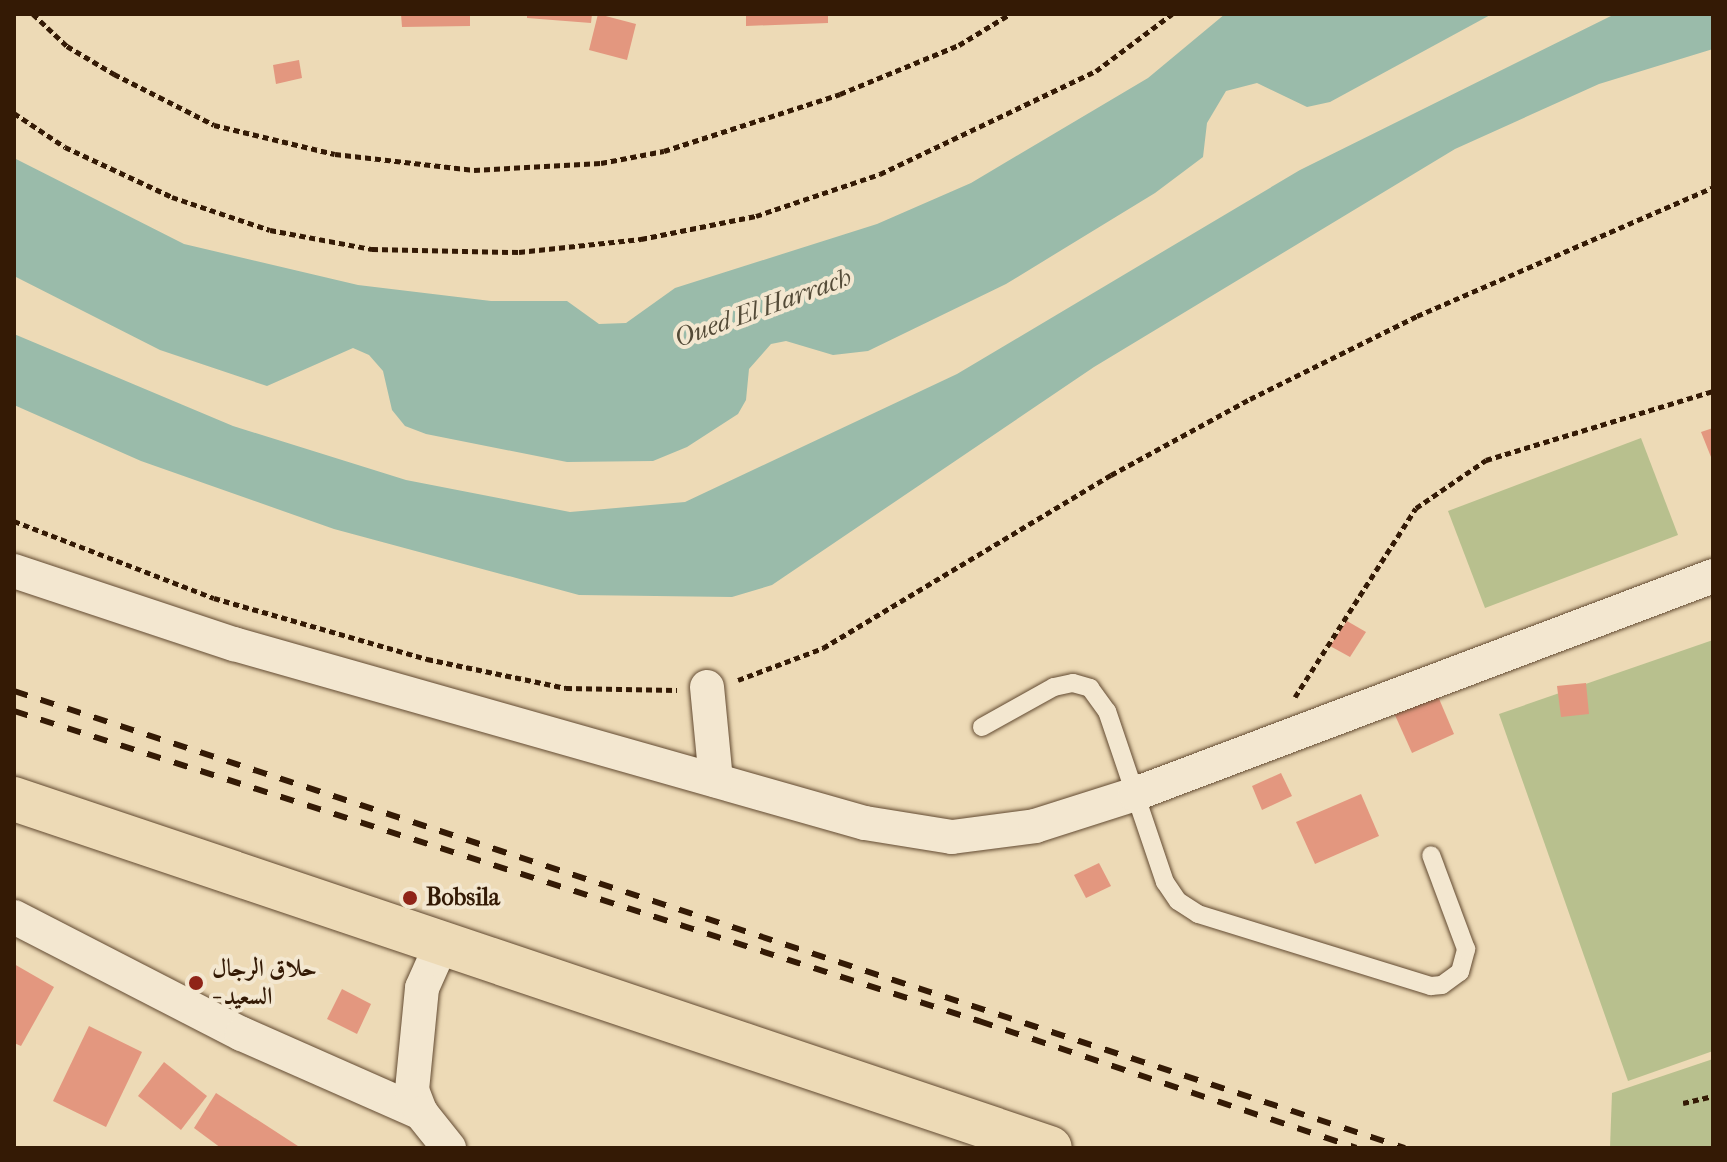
<!DOCTYPE html>
<html>
<head>
<meta charset="utf-8">
<style>
	body { margin:0 }
	#map { position:relative; width:1727px; height:1162px; overflow:hidden; background:#eddab6; font-family:"IM FELL French Canon",Amiri,serif }
	div>[style] { position:absolute }
	[style*='--x'] { left:calc(var(--x)*1px); top:calc(var(--y)*1px); width:calc(var(--w)*1px); rotate:calc(var(--a)*1deg) }
	.green>* { inset:0; background:#b8c08e }
	.water>* { inset:0; background:#9abbaa }
	.building>* { inset:0; background:#e3977f }
	.path>* { height:5px; margin-top:-2.5px; transform-origin:0; background:repeating-linear-gradient(90deg,#341a05 0 6px,transparent 0 10px) }
	.roads { filter:drop-shadow(0 0 2px #624a31) drop-shadow(0 0 2px #624a31) }
	.lane>* { height:18px; margin:-9px; padding:0 9px; transform-origin:9px; border-radius:9px; background:#f3e7d0 }
	.street>* { height:34px; margin:-17px; padding:0 17px; transform-origin:17px; border-radius:17px; background:#f3e7d0 }
	.primary>* { height:44px; margin:-22px; padding:0 22px; transform-origin:22px; border-radius:22px; background:#eddab6 }
	.rail>* { height:6px; margin-top:-3px; transform-origin:0; background:repeating-linear-gradient(90deg,#341a05 0 14px,transparent 0 28px) }
	.dots>* { width:22px; height:22px; translate:-50% -50%; box-sizing:border-box; border:4px solid #f3e7d0; border-radius:50% }
	span { translate:-50% -50%; white-space:nowrap; text-align:center; line-height:1.15; -webkit-text-stroke:8px #f3e7d0; paint-order:stroke }
	.poi-label { font-size:24px; color:#341a05; font-weight:700 }
	.left { translate:0 -50%; text-align:left }
	.water-label { font-size:26px; color:#534a37; font-style:italic }
	.frame { position:absolute; inset:0; border:16px solid #341a05; pointer-events:none }
</style>
</head>
<body>
<div id="map">
	<div class="green">
		<div style="clip-path:polygon(1641px 438px,1678px 535px,1485px 608px,1448px 511px)"></div>
		<div style="clip-path:polygon(1713px 640px,1713px 1051px,1628px 1081px,1499px 714px)"></div>
		<div style="clip-path:polygon(1713px 1059px,1713px 1148px,1610px 1148px,1612px 1093px)"></div>
	</div>
	<div class="water">
		<div style="clip-path:polygon(1225px 14px,1492px 14px,1330px 102px,1307px 107px,1257px 83px,1226px 91px,1207px 123px,1203px 157px,1155px 193px,1006px 284px,868px 351px,833px 355px,786px 341px,771px 344px,749px 369px,746px 400px,738px 414px,687px 447px,653px 461px,567px 462px,426px 434px,405px 426px,392px 410px,383px 371px,369px 355px,353px 348px,267px 386px,160px 350px,14px 276px,14px 158px,184px 244px,358px 285px,491px 301px,567px 301px,599px 324px,626px 323px,675px 288px,877px 224px,971px 183px,1148px 78px)"></div>
		<div style="clip-path:polygon(1615px 14px,1713px 14px,1713px 49px,1599px 84px,1455px 149px,1094px 367px,772px 585px,732px 597px,579px 595px,334px 529px,141px 461px,14px 405px,14px 334px,233px 426px,406px 480px,570px 512px,685px 502px,957px 374px,1300px 170px)"></div>
	</div>
	<div class="building">
		<div style="clip-path:polygon(401px 14px,470px 14px,470px 26px,402px 27px)"></div>
		<div style="clip-path:polygon(527px 14px,592px 14px,591px 23px,527px 18px)"></div>
		<div style="clip-path:polygon(598px 14px,636px 24px,627px 60px,589px 50px)"></div>
		<div style="clip-path:polygon(746px 14px,828px 14px,828px 23px,746px 26px)"></div>
		<div style="clip-path:polygon(299px 60px,302px 78px,276px 84px,273px 65px)"></div>
		<div style="clip-path:polygon(1713px 428px,1713px 462px,1701px 432px)"></div>
		<div style="clip-path:polygon(1347px 621px,1366px 632px,1350px 657px,1330px 646px)"></div>
		<div style="clip-path:polygon(1586px 683px,1589px 714px,1561px 717px,1557px 686px)"></div>
		<div style="clip-path:polygon(1437px 694px,1454px 734px,1412px 753px,1394px 713px)"></div>
		<div style="clip-path:polygon(1281px 773px,1292px 796px,1262px 810px,1252px 786px)"></div>
		<div style="clip-path:polygon(1361px 794px,1379px 836px,1315px 864px,1296px 822px)"></div>
		<div style="clip-path:polygon(1099px 863px,1111px 886px,1086px 898px,1074px 875px)"></div>
		<div style="clip-path:polygon(14px 964px,54px 987px,21px 1046px,14px 1043px)"></div>
		<div style="clip-path:polygon(342px 989px,371px 1004px,357px 1034px,327px 1019px)"></div>
		<div style="clip-path:polygon(89px 1026px,142px 1052px,106px 1127px,53px 1101px)"></div>
		<div style="clip-path:polygon(164px 1062px,207px 1096px,181px 1130px,138px 1096px)"></div>
		<div style="clip-path:polygon(216px 1093px,301px 1148px,221px 1148px,194px 1128px)"></div>
	</div>
	<div class="path">
		<div style="--x:33;--y:14;--w:47;--a:43.3"></div>
		<div style="--x:67;--y:46;--w:55;--a:30.8"></div>
		<div style="--x:114;--y:74;--w:112;--a:27"></div>
		<div style="--x:214;--y:125;--w:124;--a:13.5"></div>
		<div style="--x:335;--y:154;--w:140;--a:6.6"></div>
		<div style="--x:474;--y:170;--w:127;--a:-3.2"></div>
		<div style="--x:601;--y:163;--w:64;--a:-10.8"></div>
		<div style="--x:664;--y:151;--w:185;--a:-17.9"></div>
		<div style="--x:840;--y:94;--w:129;--a:-22.4"></div>
		<div style="--x:959;--y:45;--w:60;--a:-31.3"></div>
		<div style="--x:14;--y:113;--w:61;--a:33.7"></div>
		<div style="--x:65;--y:147;--w:118;--a:25"></div>
		<div style="--x:172;--y:197;--w:103;--a:18.6"></div>
		<div style="--x:270;--y:230;--w:104;--a:10.6"></div>
		<div style="--x:372;--y:249;--w:147;--a:1.2"></div>
		<div style="--x:519;--y:252;--w:123;--a:-6.1"></div>
		<div style="--x:641;--y:239;--w:117;--a:-11.3"></div>
		<div style="--x:756;--y:216;--w:131;--a:-18.7"></div>
		<div style="--x:880;--y:174;--w:239;--a:-25.5"></div>
		<div style="--x:1096;--y:71;--w:95;--a:-36.9"></div>
		<div style="--x:14;--y:521;--w:214;--a:21.1"></div>
		<div style="--x:214;--y:598;--w:222;--a:16"></div>
		<div style="--x:427;--y:659;--w:142;--a:11.8"></div>
		<div style="--x:566;--y:688;--w:111;--a:1"></div>
		<div style="--x:738;--y:680;--w:91;--a:-20.6"></div>
		<div style="--x:823;--y:648;--w:336;--a:-31"></div>
		<div style="--x:1111;--y:475;--w:158;--a:-28.7"></div>
		<div style="--x:1250;--y:399;--w:186;--a:-26.4"></div>
		<div style="--x:1417;--y:316;--w:323;--a:-23.5"></div>
		<div style="--x:1295;--y:697;--w:224;--a:-57.4"></div>
		<div style="--x:1416;--y:508;--w:85;--a:-34.4"></div>
		<div style="--x:1486;--y:460;--w:237;--a:-16.9"></div>
		<div style="--x:1683;--y:1103;--w:31;--a:-13"></div>
	</div>
	<div class="roads">
		<div class="lane">
			<div style="--x:982;--y:727;--w:82;--a:-29.1"></div>
			<div style="--x:1054;--y:687;--w:19;--a:-12"></div>
			<div style="--x:1073;--y:683;--w:18;--a:16"></div>
			<div style="--x:1090;--y:688;--w:29;--a:54"></div>
			<div style="--x:1107;--y:711;--w:181;--a:71.3"></div>
			<div style="--x:1165;--y:882;--w:23;--a:56"></div>
			<div style="--x:1178;--y:901;--w:24;--a:33"></div>
			<div style="--x:1198;--y:914;--w:244;--a:17.2"></div>
			<div style="--x:1431;--y:986;--w:11;--a:-5"></div>
			<div style="--x:1442;--y:985;--w:22;--a:-36"></div>
			<div style="--x:1460;--y:972;--w:24;--a:-75"></div>
			<div style="--x:1466;--y:949;--w:100;--a:-110.4"></div>
		</div>
		<div class="street">
			<div style="--x:14;--y:571;--w:232;--a:18.4"></div>
			<div style="--x:234;--y:644;--w:656;--a:15.84"></div>
			<div style="--x:865;--y:823;--w:88;--a:9.1"></div>
			<div style="--x:952;--y:837;--w:84;--a:-7.5"></div>
			<div style="--x:1035;--y:826;--w:105;--a:-17.7"></div>
			<div style="--x:1135;--y:794;--w:618;--a:-20.66"></div>
			<div style="--x:707;--y:687;--w:94;--a:84.5"></div>
			<div style="--x:14;--y:917;--w:256;--a:27.2"></div>
			<div style="--x:242;--y:1034;--w:196;--a:23.8"></div>
			<div style="--x:442;--y:943;--w:49;--a:114"></div>
			<div style="--x:422;--y:988;--w:102;--a:95.6"></div>
			<div style="--x:412;--y:1090;--w:25;--a:69"></div>
			<div style="--x:421;--y:1113;--w:45;--a:51.3"></div>
		</div>
		<div class="primary">
			<div style="--x:14;--y:799;--w:1093;--a:18.62"></div>
		</div>
	</div>
	<div class="rail">
		<div style="--x:14;--y:691;--w:1464;--a:18.19"></div>
		<div style="--x:14;--y:711;--w:1014;--a:17.81"></div>
		<div style="--x:979;--y:1021;--w:398;--a:18.6"></div>
	</div>
	<div class="dots">
		<div style="left:410px;top:898px;background:#8f2418"></div>
		<div style="left:196px;top:983px;background:#8f2418"></div>
	</div>
	<div class="poi-label">
		<span class="left" style="left:426px;top:898px">Bobsila</span>
		<span class="left" style="left:212px;top:983px">حلاق الرجال<br>- السعيد</span>
	</div>
	<div class="water-label">
		<span style="left:763px;top:308px;rotate:-20deg">Oued El Harrach</span>
	</div>
	<div class="frame"></div>
</div>
</body>
</html>
